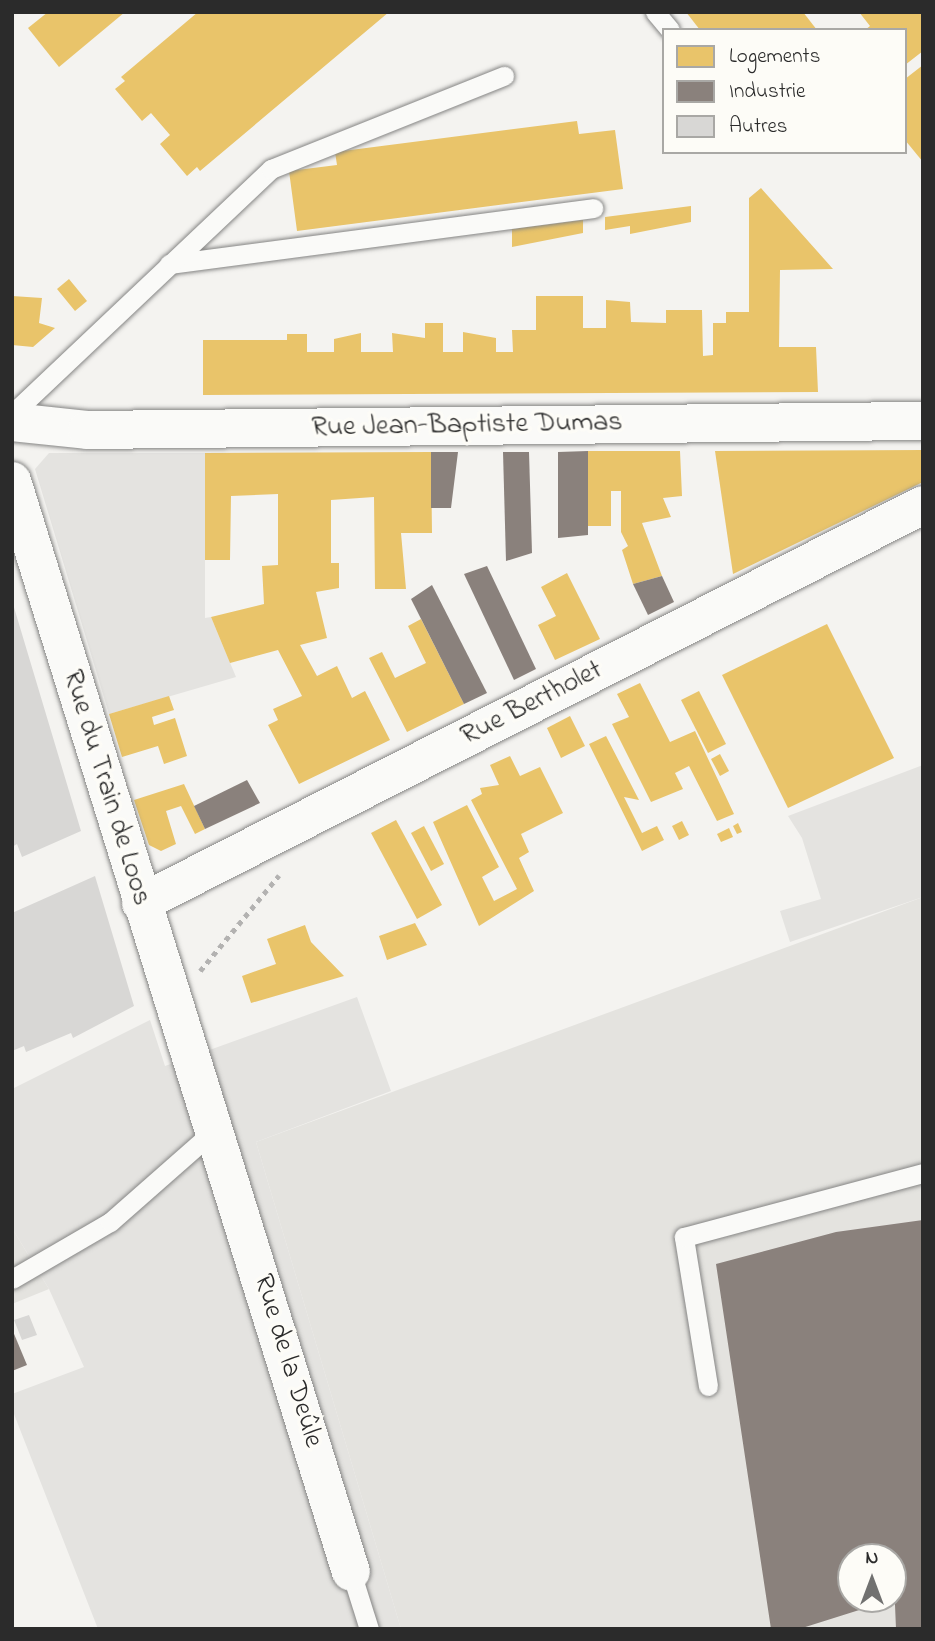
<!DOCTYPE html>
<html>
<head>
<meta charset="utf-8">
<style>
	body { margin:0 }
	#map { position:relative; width:935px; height:1641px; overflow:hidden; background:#f4f3f0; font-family:"Indie Flower",sans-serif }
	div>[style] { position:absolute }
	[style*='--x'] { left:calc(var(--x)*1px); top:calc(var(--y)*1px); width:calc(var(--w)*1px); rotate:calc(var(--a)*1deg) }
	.built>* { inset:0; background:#e4e3df }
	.green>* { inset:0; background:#e4e3e0 }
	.homes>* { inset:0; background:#e9c46a }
	.industry>* { inset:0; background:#8a817c }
	.building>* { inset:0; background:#d8d7d5 }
	.path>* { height:4.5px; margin-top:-2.25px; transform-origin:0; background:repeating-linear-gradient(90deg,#b3b2b1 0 5px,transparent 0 10px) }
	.roads { filter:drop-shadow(0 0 2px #858584) drop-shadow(0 0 2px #858584) }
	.service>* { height:19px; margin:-9.5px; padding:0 9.5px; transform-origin:9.5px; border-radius:9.5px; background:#fafaf8 }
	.minor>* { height:38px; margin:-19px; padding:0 19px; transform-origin:19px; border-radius:19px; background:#fafaf8 }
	span { translate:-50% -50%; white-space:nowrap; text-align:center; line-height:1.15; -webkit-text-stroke:7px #fdfcf7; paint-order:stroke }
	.street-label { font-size:28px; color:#2b2b2b }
	.frame { position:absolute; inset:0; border:14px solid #2b2b2b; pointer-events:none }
	.legend { position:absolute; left:662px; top:28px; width:245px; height:126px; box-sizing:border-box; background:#fdfcf7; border:2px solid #a9a8a5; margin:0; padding:9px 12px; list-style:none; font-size:21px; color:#2b2b2b }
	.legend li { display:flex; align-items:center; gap:14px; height:35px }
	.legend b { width:35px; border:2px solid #a9a8a5 }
	.north { position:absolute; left:837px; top:1543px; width:70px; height:70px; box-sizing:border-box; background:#fdfcf7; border:2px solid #a9a8a5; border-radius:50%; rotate:0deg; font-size:19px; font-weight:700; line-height:28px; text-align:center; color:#2b2b2b }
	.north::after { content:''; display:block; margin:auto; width:24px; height:32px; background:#717170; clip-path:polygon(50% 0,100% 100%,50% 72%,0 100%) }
</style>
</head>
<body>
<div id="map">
	<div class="built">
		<div style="clip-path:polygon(evenodd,923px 897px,923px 1629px,401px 1629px,256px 1142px,923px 897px,851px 1557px,893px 1557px,893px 1599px,851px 1599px,851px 1557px)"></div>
		<div style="clip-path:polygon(12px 1228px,49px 1289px,12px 1304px)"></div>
	</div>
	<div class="green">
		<div style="clip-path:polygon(49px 453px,205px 453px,205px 618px,211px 617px,236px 677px,109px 714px,35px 469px)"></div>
		<div style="clip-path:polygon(923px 765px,923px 897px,790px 942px,780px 911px,821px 899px,802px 838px,788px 816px)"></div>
		<div style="clip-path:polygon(357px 997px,391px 1091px,256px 1142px,401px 1629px,98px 1629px,12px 1409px,12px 1394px,84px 1367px,49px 1289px,12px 1228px,12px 1089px,150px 1020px,165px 1066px)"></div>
	</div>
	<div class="homes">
		<div style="clip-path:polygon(48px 12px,125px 12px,59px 67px,28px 28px)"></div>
		<div style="clip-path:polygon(198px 12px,389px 12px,200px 171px,197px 167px,187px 176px,160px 144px,170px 135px,151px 113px,142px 121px,115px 89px,125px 81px,121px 77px)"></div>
		<div style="clip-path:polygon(686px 12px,803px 12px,817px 30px,700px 30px)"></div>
		<div style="clip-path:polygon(859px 12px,923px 12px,923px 51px,905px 65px,905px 30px,865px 30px,870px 26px)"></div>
		<div style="clip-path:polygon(923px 65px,923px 162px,905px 140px,905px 79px)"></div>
		<div style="clip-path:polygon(577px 121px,579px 134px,615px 130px,623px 189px,297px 231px,289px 171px,337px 165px,335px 152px)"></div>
		<div style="clip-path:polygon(761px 188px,833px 269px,780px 270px,779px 347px,816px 347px,818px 392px,203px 395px,203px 340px,287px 340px,287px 334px,307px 334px,307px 352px,334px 352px,334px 339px,361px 333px,361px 352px,393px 352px,392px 333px,425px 338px,425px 323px,443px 323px,443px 352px,463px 352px,463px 332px,496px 338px,496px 352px,513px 352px,512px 330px,536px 330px,536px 296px,583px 296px,583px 328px,606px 328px,606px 300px,630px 302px,631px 322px,666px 323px,666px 310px,702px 310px,703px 356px,713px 355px,713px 323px,726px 323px,726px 312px,749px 312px,749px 198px)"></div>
		<div style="clip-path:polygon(691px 206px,691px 222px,630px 234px,630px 226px,605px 230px,605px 217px)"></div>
		<div style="clip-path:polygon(583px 220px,583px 233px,512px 247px,512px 229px)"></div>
		<div style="clip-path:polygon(69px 279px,87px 301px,75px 311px,57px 289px)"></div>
		<div style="clip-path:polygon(12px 296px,42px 298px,39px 323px,55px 328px,33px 347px,12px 345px)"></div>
		<div style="clip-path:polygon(923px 450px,923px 482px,733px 574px,715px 451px)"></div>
		<div style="clip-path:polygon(588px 451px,680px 451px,682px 496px,663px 498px,671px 517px,642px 523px,662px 576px,633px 584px,622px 550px,628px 546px,621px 532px,621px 491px,611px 491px,611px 526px,588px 526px)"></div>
		<div style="clip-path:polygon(431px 452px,432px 533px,401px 533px,406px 589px,375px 589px,374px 497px,331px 500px,331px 563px,339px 563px,339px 588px,316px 592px,327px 638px,300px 645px,317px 676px,337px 666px,352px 698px,365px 691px,390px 740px,299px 784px,268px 725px,278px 720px,273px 709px,302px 696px,278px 650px,230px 663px,211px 617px,264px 604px,262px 566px,278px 565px,278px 494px,231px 496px,230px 560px,205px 560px,205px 453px)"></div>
		<div style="clip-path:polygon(567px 573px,600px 639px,555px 660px,538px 625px,556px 616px,541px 587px)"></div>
		<div style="clip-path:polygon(421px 619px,464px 704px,407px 732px,369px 658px,382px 652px,395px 678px,426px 663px,408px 626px)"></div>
		<div style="clip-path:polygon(827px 624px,894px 758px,788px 808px,722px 675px)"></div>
		<div style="clip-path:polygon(640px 683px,670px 742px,695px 731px,734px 814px,717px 821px,689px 766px,675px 773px,683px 789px,651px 802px,612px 724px,629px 717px,617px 694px)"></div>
		<div style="clip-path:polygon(699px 691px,726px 744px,708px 753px,681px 700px)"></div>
		<div style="clip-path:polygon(169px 696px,174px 710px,152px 717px,154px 725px,175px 718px,187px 756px,164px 764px,158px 746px,122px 757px,109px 714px)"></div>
		<div style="clip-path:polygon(570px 716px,585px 746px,561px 758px,547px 728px)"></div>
		<div style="clip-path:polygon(606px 736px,639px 800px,624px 797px,642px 833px,657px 826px,664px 840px,642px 851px,589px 744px)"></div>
		<div style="clip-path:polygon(720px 754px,729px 771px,720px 776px,711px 759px)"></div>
		<div style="clip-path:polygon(510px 756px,520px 776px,540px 767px,563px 813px,521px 834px,529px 852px,519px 858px,534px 891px,479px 926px,433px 822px,467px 805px,499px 867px,482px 877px,494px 901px,517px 889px,471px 800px,482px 794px,480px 788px,499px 785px,490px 765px)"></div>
		<div style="clip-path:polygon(184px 784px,205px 829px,195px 834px,181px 806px,166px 811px,176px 844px,161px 851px,149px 845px,134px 800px)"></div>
		<div style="clip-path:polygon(396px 820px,442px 905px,417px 919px,371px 833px)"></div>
		<div style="clip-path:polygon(682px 821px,689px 835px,679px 840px,672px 826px)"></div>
		<div style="clip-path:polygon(738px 823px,742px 832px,737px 834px,733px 826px)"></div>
		<div style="clip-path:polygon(424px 826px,444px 864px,431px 871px,411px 833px)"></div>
		<div style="clip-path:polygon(729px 828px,733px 837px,721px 842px,717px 834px)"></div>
		<div style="clip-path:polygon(415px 923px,427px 945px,387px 960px,379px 936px)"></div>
		<div style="clip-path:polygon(305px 925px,311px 942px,344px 976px,251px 1003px,242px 976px,276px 964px,267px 939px)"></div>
	</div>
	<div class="industry">
		<div style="clip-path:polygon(588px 451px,588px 535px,558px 538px,558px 452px)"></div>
		<div style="clip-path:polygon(431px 452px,458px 452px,451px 508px,431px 508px)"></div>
		<div style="clip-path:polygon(503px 452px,529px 452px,532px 553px,506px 561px)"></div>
		<div style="clip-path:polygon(487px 566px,536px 669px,514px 680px,464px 574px)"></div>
		<div style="clip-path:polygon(662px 576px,674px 602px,648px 615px,633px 584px)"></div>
		<div style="clip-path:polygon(432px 585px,487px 693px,464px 704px,411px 599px)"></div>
		<div style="clip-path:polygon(247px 780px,260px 803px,205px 829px,194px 806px)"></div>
		<div style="clip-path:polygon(923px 1220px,923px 1629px,896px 1629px,893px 1557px,851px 1557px,851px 1599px,891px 1600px,799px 1629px,771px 1629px,716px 1264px,836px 1232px)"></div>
		<div style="clip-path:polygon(12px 1329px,27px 1365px,12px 1371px)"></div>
	</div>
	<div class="building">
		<div style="clip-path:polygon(13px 604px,81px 831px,22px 857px,17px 844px,12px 847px)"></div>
		<div style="clip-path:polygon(95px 876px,134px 1006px,73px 1038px,71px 1033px,26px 1052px,24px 1046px,12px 1051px,12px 913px)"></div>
		<div style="clip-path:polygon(29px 1315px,37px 1335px,22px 1340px,14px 1320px)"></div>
	</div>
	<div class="path">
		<div style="--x:200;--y:971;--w:124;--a:-50.5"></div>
	</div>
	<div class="roads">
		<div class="service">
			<div style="--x:655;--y:12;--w:23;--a:50"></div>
			<div style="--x:169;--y:264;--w:428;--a:-7.5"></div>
			<div style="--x:12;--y:414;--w:357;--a:-43.4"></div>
			<div style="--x:271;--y:169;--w:251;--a:-21.8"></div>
			<div style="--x:12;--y:1279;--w:113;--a:-30.2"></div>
			<div style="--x:110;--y:1222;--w:141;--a:-41.3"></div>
			<div style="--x:708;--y:1386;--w:151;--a:-99.2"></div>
			<div style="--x:684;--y:1237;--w:247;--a:-15"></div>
			<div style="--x:351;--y:1572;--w:60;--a:72.5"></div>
		</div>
		<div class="minor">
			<div style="--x:12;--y:422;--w:75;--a:6.1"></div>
			<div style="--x:87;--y:430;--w:836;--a:-0.62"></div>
			<div style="--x:12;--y:481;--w:1142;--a:72.74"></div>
			<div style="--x:141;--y:903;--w:877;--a:-26.97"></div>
		</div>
	</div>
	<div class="street-label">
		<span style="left:467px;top:426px;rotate:-1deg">Rue Jean-Baptiste Dumas</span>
		<span style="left:532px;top:704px;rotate:-27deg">Rue Bertholet</span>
		<span style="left:106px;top:788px;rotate:73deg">Rue du Train de Loos</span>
		<span style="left:287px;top:1361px;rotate:73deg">Rue de la Deûle</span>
	</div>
	<div class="frame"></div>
	<ul class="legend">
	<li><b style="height:19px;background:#e9c46a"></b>Logements</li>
	<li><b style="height:19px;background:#8a817c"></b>Industrie</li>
	<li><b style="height:19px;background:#d8d7d5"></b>Autres</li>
	</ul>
	<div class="north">N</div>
</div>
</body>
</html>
